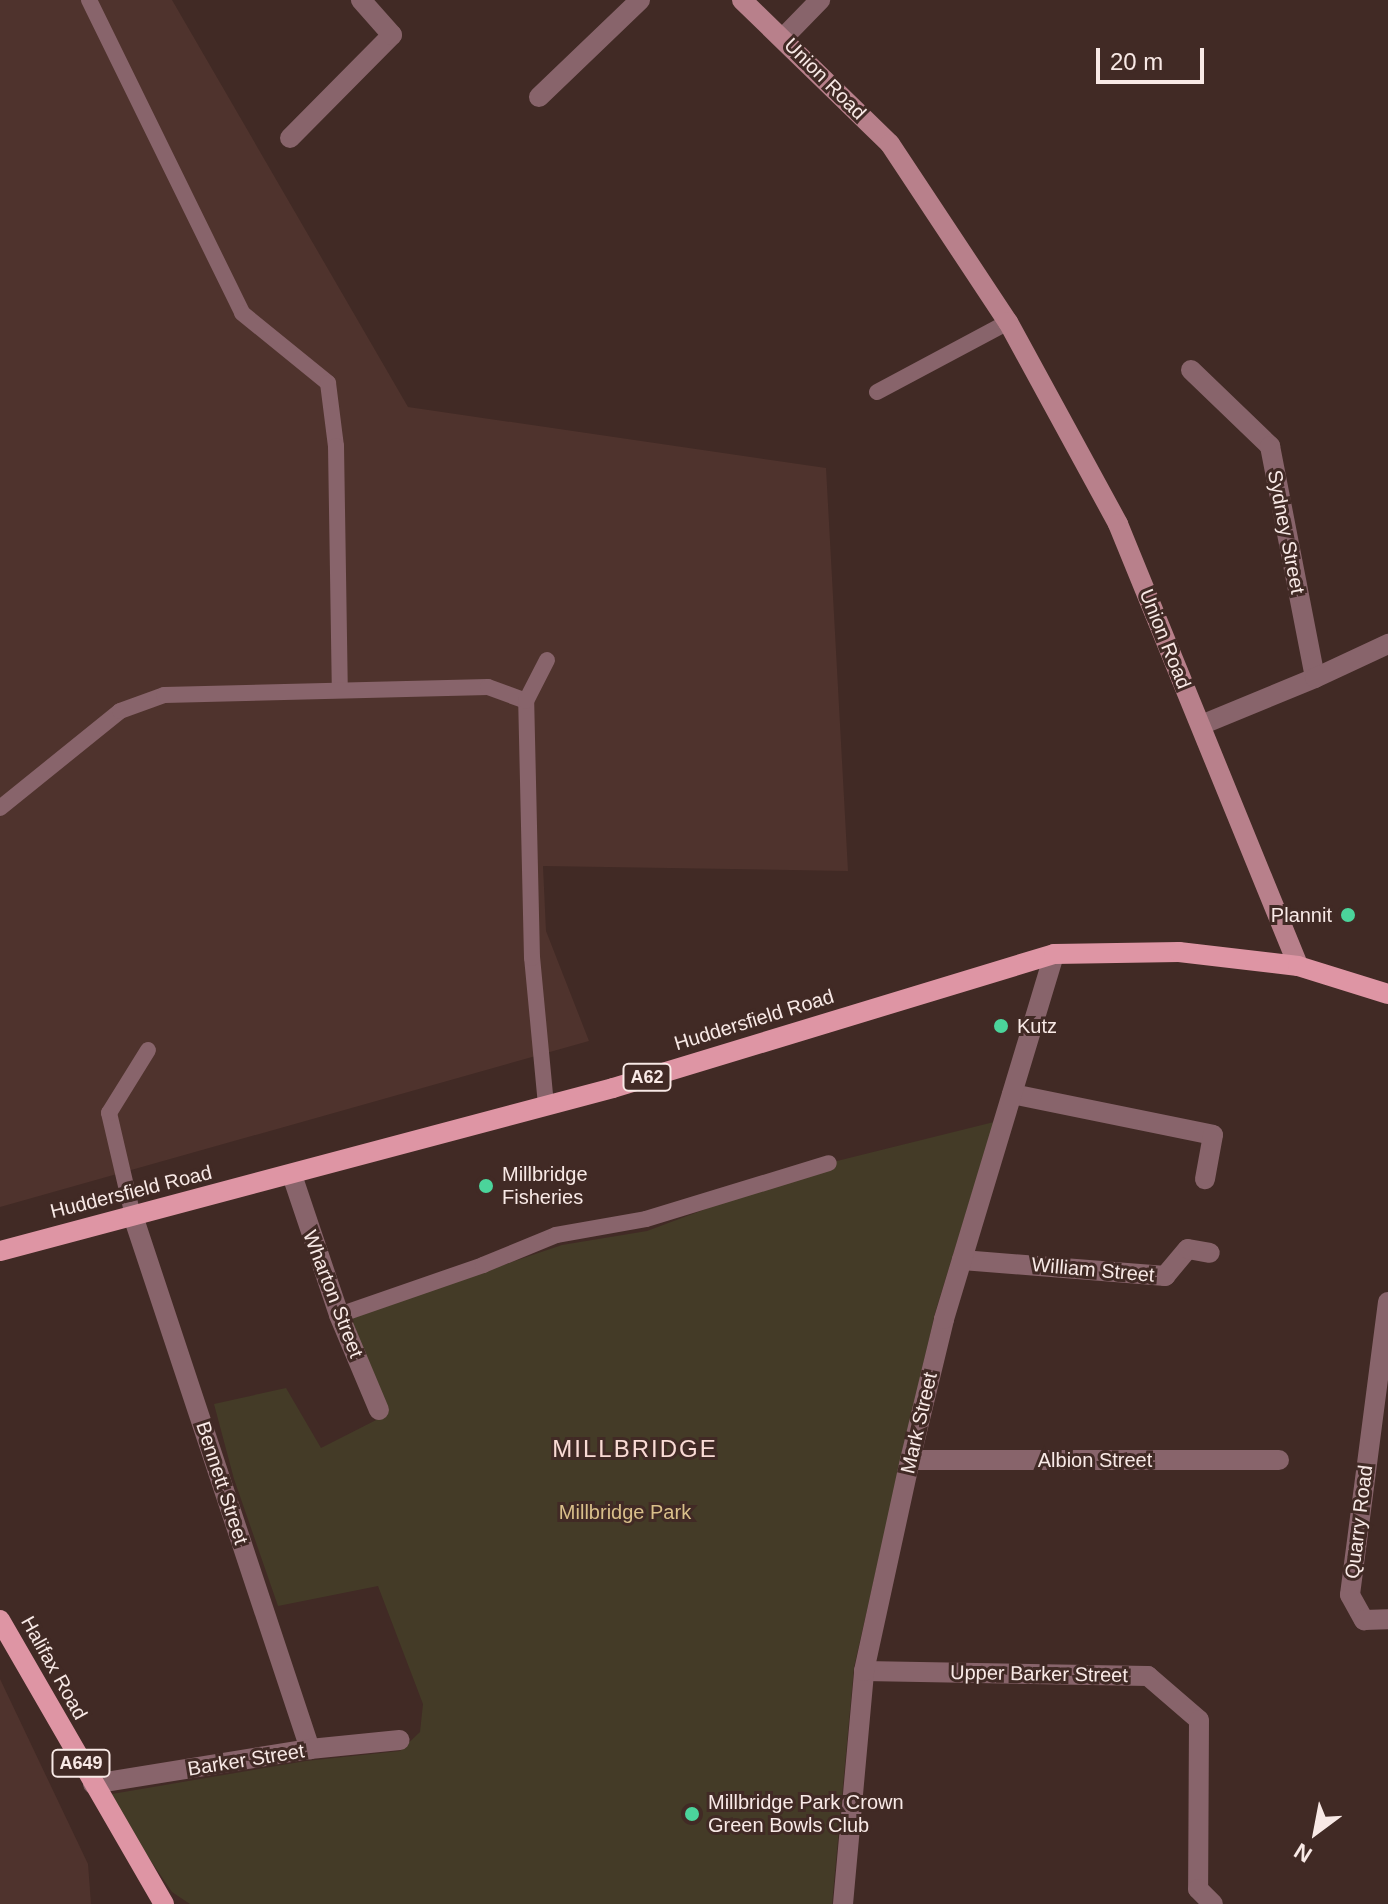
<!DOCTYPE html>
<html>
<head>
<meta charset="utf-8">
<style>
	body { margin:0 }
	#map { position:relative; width:1388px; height:1904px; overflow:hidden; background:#412a25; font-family:Arial,sans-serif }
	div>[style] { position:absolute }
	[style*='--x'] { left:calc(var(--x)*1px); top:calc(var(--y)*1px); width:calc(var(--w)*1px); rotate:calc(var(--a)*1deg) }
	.built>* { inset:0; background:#4f332d }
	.green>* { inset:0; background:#443b27 }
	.lane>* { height:16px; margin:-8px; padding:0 8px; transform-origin:8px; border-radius:8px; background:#88646b }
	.street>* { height:20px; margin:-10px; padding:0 10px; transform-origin:10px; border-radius:10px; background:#88646b }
	.secondary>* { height:20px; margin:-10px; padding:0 10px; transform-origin:10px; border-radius:10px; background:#b8808b }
	.primary>* { height:20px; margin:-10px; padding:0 10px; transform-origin:10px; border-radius:10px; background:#de95a4 }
	.dots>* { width:22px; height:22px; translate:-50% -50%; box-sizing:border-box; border:4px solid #412a25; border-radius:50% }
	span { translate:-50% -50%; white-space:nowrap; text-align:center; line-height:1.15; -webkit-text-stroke:6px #412a25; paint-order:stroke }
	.shield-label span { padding:2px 6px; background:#412a25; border:2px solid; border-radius:6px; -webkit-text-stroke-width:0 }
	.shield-label { font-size:18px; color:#f8e9e6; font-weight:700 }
	.street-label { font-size:20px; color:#f8e9e6 }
	.poi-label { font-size:20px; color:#f8e9e6 }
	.right { translate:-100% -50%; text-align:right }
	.left { translate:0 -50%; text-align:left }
	.park-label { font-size:20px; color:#d9bf8a }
	.quarter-label { font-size:24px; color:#fadbd5; letter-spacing:2px }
	.north { position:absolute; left:1276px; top:1792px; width:80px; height:80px; -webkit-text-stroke:6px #412a25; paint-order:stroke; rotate:212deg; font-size:22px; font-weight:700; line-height:32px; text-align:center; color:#f8e9e6 }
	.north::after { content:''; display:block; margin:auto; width:28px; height:36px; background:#f8e9e6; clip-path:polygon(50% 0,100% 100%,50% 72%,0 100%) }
	.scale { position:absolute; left:1096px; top:48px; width:108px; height:36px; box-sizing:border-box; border:4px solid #f8e9e6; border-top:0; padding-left:10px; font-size:24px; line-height:28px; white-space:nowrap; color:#f8e9e6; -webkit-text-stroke:6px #412a25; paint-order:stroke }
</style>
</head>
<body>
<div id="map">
	<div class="built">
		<div style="clip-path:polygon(0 0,172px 0,408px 407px,826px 468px,848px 871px,543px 866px,546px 931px,589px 1041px,0 1207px)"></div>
		<div style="clip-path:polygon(0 1679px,88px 1864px,91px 1904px,0 1904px)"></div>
	</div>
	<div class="green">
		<div style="clip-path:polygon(994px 1122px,935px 1313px,854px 1667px,832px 1904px,190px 1904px,172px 1892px,106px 1795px,306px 1761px,400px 1751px,420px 1732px,423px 1704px,378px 1586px,278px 1606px,234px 1479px,214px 1404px,286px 1388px,321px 1448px,386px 1415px,347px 1318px,562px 1245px,647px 1231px,829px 1163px)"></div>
	</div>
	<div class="lane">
		<div style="--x:89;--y:0;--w:348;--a:63.9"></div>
		<div style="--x:242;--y:313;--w:111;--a:39.1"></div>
		<div style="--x:328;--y:383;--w:64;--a:82.8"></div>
		<div style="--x:336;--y:446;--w:244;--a:89.1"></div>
		<div style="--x:877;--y:392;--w:149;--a:-28.1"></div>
		<div style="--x:0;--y:808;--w:154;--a:-38.9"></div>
		<div style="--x:120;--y:711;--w:47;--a:-20"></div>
		<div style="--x:164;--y:695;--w:324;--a:-1.4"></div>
		<div style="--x:488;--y:687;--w:40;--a:20.2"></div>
		<div style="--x:546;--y:1105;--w:148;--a:-95.4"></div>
		<div style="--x:532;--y:958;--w:257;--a:-91.3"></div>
		<div style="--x:526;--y:701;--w:46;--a:-62.9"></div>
		<div style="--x:133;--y:1216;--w:106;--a:-103.1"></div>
		<div style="--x:109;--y:1113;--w:74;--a:-58.2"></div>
		<div style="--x:339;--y:1315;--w:152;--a:-19.1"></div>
		<div style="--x:483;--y:1265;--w:79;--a:-22.3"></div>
		<div style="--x:556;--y:1235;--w:91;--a:-10.1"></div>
		<div style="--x:646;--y:1219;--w:191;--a:-17"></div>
	</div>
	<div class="street">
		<div style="--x:784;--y:37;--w:52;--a:-45.8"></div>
		<div style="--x:539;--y:97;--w:140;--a:-43.8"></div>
		<div style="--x:290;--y:138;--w:145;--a:-45.3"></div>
		<div style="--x:392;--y:35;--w:47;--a:-131.5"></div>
		<div style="--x:1191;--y:370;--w:110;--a:43.9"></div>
		<div style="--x:1270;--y:446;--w:236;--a:79"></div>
		<div style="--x:1315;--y:678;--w:123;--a:157.6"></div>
		<div style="--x:1315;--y:678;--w:81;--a:-25"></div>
		<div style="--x:1012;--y:1094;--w:205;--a:11.5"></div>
		<div style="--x:1213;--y:1135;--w:45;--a:100.3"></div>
		<div style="--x:292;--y:1175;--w:148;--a:71.4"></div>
		<div style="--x:339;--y:1315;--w:103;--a:67.2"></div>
		<div style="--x:133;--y:1216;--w:562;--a:71.63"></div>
		<div style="--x:962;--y:1260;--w:204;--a:4.5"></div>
		<div style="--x:1165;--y:1276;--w:35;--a:-50"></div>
		<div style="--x:1188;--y:1249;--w:22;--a:10"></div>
		<div style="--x:1388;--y:1302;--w:295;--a:97.4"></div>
		<div style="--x:1350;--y:1595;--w:29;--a:61"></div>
		<div style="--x:1364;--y:1620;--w:24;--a:-2"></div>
		<div style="--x:910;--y:1460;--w:369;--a:0"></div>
		<div style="--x:864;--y:1671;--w:284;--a:1"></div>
		<div style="--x:1148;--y:1676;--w:67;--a:40.8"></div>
		<div style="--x:1199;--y:1720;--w:169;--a:90.3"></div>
		<div style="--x:1198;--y:1889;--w:21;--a:45"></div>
		<div style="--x:93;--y:1784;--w:220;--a:-9.2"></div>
		<div style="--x:310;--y:1749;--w:90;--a:-5.7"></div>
		<div style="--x:843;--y:1904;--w:234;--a:-84.8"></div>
		<div style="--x:864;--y:1671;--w:216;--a:-77.7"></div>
		<div style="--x:910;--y:1460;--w:145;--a:-76.4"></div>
		<div style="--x:944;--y:1319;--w:381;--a:-73.2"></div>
	</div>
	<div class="secondary">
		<div style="--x:742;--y:0;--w:206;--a:44.2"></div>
		<div style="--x:890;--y:144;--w:214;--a:56.5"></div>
		<div style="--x:1008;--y:322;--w:230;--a:61.4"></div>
		<div style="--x:1118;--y:524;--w:477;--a:67.8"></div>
	</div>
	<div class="primary">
		<div style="--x:0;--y:1251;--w:634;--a:-14.89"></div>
		<div style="--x:613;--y:1088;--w:461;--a:-16.9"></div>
		<div style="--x:1054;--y:954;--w:125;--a:-0.9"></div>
		<div style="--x:1179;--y:952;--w:120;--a:6.7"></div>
		<div style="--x:1298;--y:966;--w:94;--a:17.3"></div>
		<div style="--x:0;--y:1620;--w:328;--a:60"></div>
	</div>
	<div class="dots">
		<div style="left:1348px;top:915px;background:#4bd49b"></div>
		<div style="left:1001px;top:1026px;background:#4bd49b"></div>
		<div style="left:486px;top:1186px;background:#4bd49b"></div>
		<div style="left:692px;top:1814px;background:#4bd49b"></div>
	</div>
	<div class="shield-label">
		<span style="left:647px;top:1077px">A62</span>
		<span style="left:81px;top:1763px">A649</span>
	</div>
	<div class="street-label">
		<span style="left:825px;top:79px;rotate:45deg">Union Road</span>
		<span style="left:1286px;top:532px;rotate:79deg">Sydney Street</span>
		<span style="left:1165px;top:639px;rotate:68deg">Union Road</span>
		<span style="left:754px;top:1020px;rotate:-17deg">Huddersfield Road</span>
		<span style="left:131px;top:1192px;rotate:-14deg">Huddersfield Road</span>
		<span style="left:1093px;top:1270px;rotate:5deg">William Street</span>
		<span style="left:333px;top:1294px;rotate:69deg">Wharton Street</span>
		<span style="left:919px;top:1423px;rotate:-77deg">Mark Street</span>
		<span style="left:1095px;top:1460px">Albion Street</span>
		<span style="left:222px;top:1483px;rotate:72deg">Bennett Street</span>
		<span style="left:1359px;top:1522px;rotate:-83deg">Quarry Road</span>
		<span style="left:54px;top:1668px;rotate:61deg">Halifax Road</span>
		<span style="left:1039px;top:1674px;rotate:1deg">Upper Barker Street</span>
		<span style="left:246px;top:1760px;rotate:-9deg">Barker Street</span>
	</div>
	<div class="poi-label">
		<span class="right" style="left:1332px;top:915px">Plannit</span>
		<span class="left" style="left:1017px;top:1026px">Kutz</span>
		<span class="left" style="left:502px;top:1186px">Millbridge<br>Fisheries</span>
		<span class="left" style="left:708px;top:1814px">Millbridge Park Crown<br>Green Bowls Club</span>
	</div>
	<div class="park-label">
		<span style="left:625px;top:1512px">Millbridge Park</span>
	</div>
	<div class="quarter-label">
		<span style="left:635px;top:1449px">MILLBRIDGE</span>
	</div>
	<div class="north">N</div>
	<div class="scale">20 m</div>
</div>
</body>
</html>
